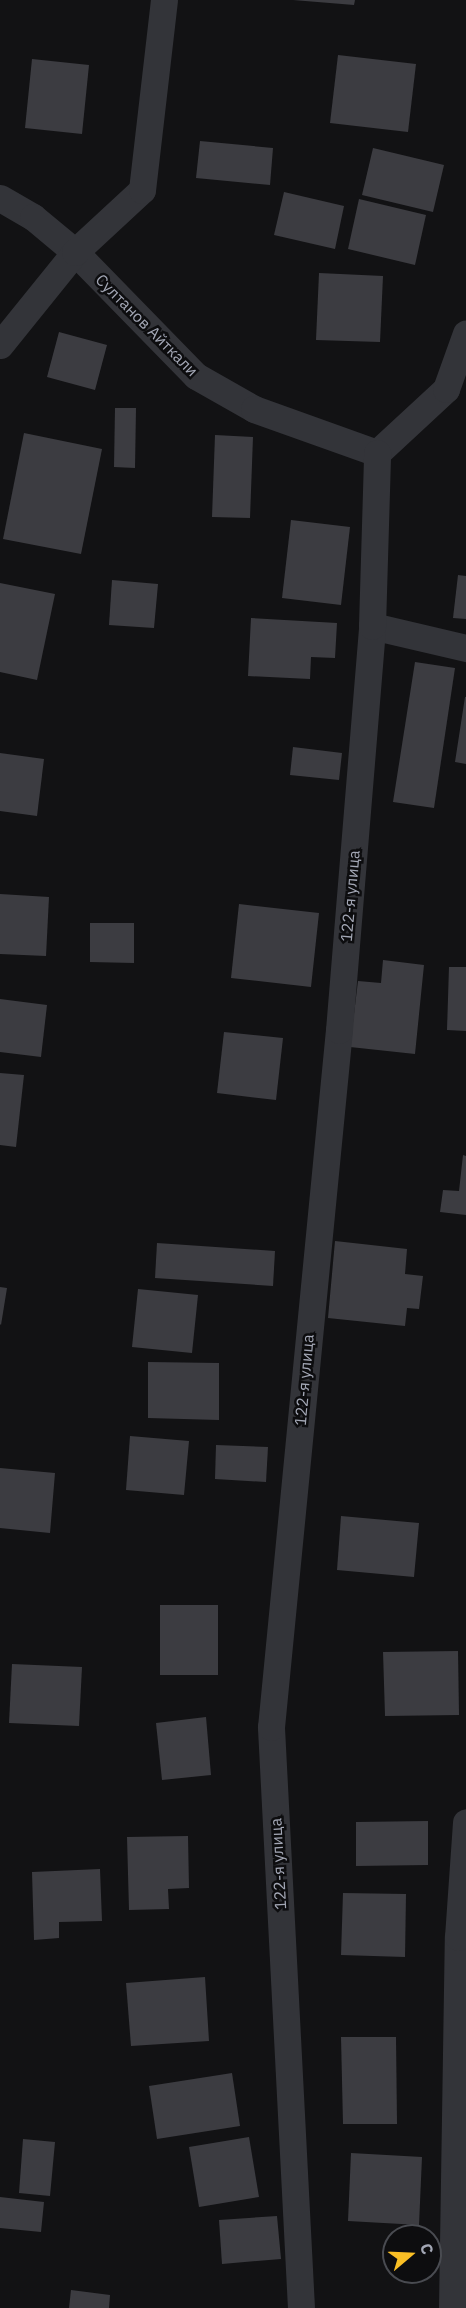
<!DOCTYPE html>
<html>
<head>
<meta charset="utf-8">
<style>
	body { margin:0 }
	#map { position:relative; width:466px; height:2308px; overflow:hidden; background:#121214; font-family:"IBM Plex Sans",sans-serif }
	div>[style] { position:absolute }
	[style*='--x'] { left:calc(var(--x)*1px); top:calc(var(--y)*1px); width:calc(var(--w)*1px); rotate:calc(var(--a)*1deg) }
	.building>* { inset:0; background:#3c3c41 }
	.street>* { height:27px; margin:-13.5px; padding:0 13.5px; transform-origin:13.5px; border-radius:13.5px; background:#333439 }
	span { translate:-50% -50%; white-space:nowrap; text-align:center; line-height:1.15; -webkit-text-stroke:5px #0d0d0f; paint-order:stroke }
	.street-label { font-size:16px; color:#a3a7b5 }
	.north { position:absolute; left:382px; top:2224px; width:60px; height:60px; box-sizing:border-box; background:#0d0d0f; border:2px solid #494b51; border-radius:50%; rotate:71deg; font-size:16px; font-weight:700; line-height:24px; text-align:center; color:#a3a7b5 }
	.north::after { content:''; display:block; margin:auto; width:21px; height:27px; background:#fabf25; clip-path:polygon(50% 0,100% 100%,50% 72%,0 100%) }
</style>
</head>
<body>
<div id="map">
	<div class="building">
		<div style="clip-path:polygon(293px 0,355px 0,354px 5px)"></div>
		<div style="clip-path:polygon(338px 55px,416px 64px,408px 132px,330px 123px)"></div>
		<div style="clip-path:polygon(32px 59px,89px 65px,82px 134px,25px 128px)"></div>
		<div style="clip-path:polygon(200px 141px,273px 148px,270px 185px,196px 178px)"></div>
		<div style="clip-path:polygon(373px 148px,444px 165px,433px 212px,362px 195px)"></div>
		<div style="clip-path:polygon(284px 192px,344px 206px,335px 249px,274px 235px)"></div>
		<div style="clip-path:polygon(359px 199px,426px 215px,415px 265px,348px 249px)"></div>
		<div style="clip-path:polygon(319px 273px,383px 276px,380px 342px,316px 340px)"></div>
		<div style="clip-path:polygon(59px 332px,107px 345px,95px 390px,47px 377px)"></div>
		<div style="clip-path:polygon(115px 408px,136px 408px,135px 468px,114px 467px)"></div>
		<div style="clip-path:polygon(24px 433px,102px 449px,81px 554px,3px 539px)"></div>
		<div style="clip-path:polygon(215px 435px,253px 437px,250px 518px,212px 517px)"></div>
		<div style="clip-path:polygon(291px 520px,350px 527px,341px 605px,282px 598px)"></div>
		<div style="clip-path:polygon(458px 575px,466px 576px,466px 619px,453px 618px)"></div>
		<div style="clip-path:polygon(112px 580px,158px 584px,154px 628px,109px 625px)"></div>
		<div style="clip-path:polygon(0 583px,55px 594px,37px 680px,0 672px)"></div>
		<div style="clip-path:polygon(251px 618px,337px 623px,335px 658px,311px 657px,310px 679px,248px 676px)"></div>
		<div style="clip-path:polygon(415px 662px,455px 668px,434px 808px,393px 802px)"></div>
		<div style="clip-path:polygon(465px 697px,466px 697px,466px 764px,455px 762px)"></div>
		<div style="clip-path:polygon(293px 747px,342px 753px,339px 780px,290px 775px)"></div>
		<div style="clip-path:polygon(0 753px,44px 759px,37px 816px,0 811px)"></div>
		<div style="clip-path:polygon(0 894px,49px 897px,46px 956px,0 954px)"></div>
		<div style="clip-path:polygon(239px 904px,319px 913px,311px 987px,231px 978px)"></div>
		<div style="clip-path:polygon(90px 923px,134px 923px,134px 963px,90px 962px)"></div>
		<div style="clip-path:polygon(383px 960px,424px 965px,415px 1054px,350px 1047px,358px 981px,381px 983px)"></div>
		<div style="clip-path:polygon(449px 967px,466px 967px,466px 1031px,447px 1030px)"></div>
		<div style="clip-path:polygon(0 999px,47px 1005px,41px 1057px,0 1052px)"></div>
		<div style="clip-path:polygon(224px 1032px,283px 1038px,276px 1100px,217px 1093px)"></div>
		<div style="clip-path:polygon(0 1073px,24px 1075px,16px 1147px,0 1145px)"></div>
		<div style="clip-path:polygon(463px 1155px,466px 1156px,466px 1215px,440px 1212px,443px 1190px,459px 1191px)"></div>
		<div style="clip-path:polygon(335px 1241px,407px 1249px,405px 1274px,423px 1276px,419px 1309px,407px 1308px,405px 1326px,328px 1318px)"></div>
		<div style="clip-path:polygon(157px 1243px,275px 1251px,273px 1286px,155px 1278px)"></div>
		<div style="clip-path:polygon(0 1287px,7px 1288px,1px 1325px,0 1324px)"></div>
		<div style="clip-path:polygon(138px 1289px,198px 1295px,192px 1353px,132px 1347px)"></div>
		<div style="clip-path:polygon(148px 1362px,219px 1363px,219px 1420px,148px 1418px)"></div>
		<div style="clip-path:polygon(130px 1436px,189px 1441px,184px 1495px,126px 1490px)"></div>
		<div style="clip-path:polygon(216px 1445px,268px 1447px,266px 1482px,215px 1479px)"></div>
		<div style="clip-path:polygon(0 1468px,55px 1473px,50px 1533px,0 1528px)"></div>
		<div style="clip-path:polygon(341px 1516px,419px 1523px,414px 1577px,337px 1570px)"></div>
		<div style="clip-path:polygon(160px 1605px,218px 1605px,218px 1675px,160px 1675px)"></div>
		<div style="clip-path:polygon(458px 1651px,459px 1715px,385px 1716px,383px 1652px)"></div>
		<div style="clip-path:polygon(12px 1664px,82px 1667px,79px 1726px,9px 1723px)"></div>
		<div style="clip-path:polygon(206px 1717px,211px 1775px,162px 1780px,156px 1723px)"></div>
		<div style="clip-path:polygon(428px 1821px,428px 1865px,356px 1866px,356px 1822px)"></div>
		<div style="clip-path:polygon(188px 1836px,189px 1888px,168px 1889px,169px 1909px,129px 1910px,127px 1837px)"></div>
		<div style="clip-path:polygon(100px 1869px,102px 1921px,59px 1922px,59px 1938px,34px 1940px,32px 1872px)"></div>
		<div style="clip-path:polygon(343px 1893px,406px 1894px,405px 1957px,341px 1955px)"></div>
		<div style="clip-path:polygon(205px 1977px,209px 2041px,131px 2046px,126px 1983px)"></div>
		<div style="clip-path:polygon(341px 2037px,396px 2037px,397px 2124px,343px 2124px)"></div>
		<div style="clip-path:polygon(232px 2073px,240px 2126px,157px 2139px,149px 2086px)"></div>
		<div style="clip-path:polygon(249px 2137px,259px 2197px,199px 2207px,189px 2147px)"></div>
		<div style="clip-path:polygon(23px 2139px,55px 2142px,50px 2196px,19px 2193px)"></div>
		<div style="clip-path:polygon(351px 2153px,422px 2157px,419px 2225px,348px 2221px)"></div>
		<div style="clip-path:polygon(0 2197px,44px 2202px,41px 2232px,0 2228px)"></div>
		<div style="clip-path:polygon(277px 2216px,281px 2259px,222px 2264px,219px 2220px)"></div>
		<div style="clip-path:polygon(71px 2290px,110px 2295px,109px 2308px,69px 2308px)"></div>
	</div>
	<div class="street">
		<div style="--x:0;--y:198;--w:38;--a:30"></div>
		<div style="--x:33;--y:217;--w:55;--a:39.8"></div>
		<div style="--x:75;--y:252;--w:173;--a:45.7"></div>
		<div style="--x:196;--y:376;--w:67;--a:29.6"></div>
		<div style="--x:254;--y:409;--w:131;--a:19.7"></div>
		<div style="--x:0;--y:345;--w:119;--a:-51.1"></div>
		<div style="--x:75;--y:252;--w:91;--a:-42.8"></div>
		<div style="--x:142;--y:190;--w:191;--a:-83.4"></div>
		<div style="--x:377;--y:453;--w:94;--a:-42.8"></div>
		<div style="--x:446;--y:389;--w:59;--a:-70.3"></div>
		<div style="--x:372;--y:626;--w:97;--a:13.2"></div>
		<div style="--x:301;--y:2308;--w:582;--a:-92.96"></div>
		<div style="--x:271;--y:1727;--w:700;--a:-84.43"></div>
		<div style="--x:339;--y:1030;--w:405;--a:-85.3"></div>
		<div style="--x:372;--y:626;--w:173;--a:-88.3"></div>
		<div style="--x:452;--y:2308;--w:371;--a:-89.1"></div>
		<div style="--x:458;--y:1937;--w:115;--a:-86"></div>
	</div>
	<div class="street-label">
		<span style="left:147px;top:325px;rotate:45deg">Султанов Айткали</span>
		<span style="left:350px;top:896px;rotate:-85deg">122-я улица</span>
		<span style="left:304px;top:1380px;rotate:-85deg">122-я улица</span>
		<span style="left:278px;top:1864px;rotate:-93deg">122-я улица</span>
	</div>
	<div class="north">С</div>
</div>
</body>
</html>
